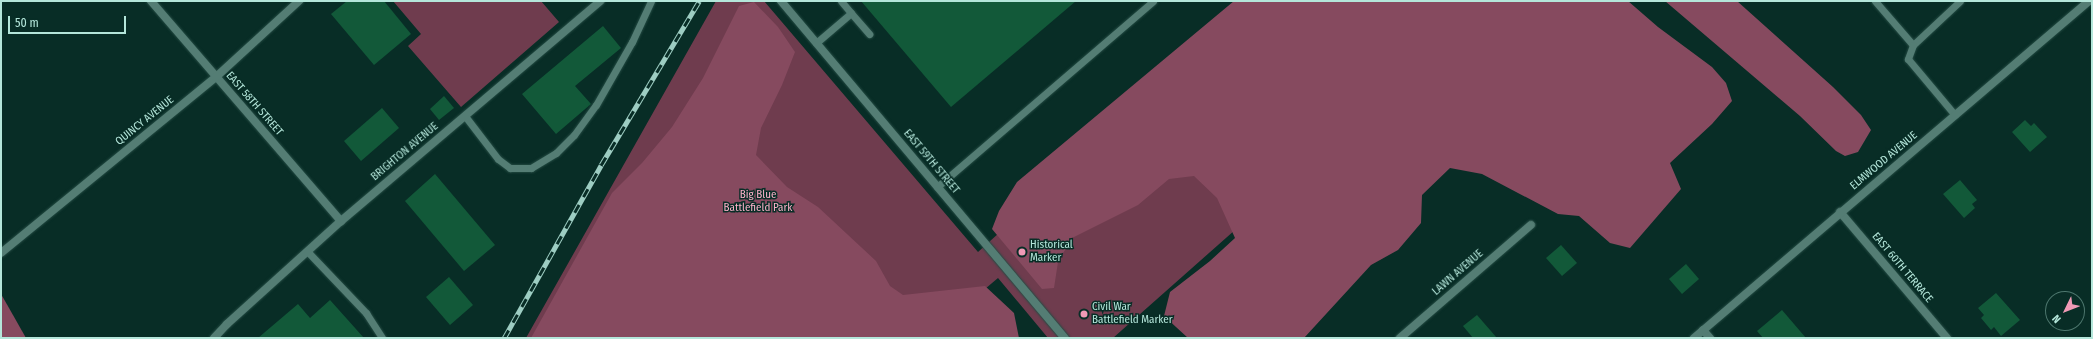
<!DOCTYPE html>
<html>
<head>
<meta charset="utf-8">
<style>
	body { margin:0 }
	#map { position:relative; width:2093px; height:339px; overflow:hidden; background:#082d26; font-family:"Fira Sans Condensed",sans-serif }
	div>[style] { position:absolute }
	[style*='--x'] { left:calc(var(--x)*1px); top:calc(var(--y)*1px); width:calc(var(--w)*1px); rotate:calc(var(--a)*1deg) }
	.green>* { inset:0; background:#6f3c4e }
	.forest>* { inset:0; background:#864a5f }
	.building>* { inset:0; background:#125939 }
	.roads { filter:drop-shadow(0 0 1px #244b43) drop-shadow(0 0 1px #244b43) }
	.service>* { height:7px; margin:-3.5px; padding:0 3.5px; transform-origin:3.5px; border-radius:3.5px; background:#547d74 }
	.minor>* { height:8px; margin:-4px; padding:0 4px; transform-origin:4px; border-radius:4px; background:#547d74 }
	.rail>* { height:4.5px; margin-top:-2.25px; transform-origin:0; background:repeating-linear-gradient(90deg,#082d26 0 9px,#9dcdc2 0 18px); box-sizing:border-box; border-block:1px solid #9dcdc2 }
	.dots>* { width:11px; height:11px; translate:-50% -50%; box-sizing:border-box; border:2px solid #082d26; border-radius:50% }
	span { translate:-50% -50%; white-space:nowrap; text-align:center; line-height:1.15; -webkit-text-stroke:3px #082d26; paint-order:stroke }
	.street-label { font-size:11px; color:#b4e6da }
	.park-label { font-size:11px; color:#fcb1c9 }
	.poi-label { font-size:11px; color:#b4e6da }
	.left { translate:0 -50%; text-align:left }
	.frame { position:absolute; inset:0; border:2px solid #b4e6da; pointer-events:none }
	.north { position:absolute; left:2045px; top:291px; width:40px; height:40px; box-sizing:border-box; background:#082d26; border:1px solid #4d776e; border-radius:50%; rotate:227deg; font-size:11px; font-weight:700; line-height:16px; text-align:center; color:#b4e6da }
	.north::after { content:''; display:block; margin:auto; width:14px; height:18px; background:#f09ab6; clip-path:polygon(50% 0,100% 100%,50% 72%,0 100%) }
	.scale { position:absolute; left:8px; top:16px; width:118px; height:18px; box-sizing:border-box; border:2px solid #b4e6da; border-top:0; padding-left:5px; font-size:12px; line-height:14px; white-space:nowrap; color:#b4e6da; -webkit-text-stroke:3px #082d26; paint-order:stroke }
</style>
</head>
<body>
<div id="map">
	<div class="green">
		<div style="clip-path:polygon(393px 1px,541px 1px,559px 22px,461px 107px,408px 46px,421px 34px)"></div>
		<div style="clip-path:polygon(716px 1px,764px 1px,978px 252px,1255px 1px,1410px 75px,1113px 338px,1048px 338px,998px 278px,927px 338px,526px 338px)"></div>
	</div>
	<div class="forest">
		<div style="clip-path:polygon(1234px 1px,1628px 1px,1658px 27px,1712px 67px,1726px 83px,1732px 101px,1712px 124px,1670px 163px,1681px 189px,1630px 248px,1610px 243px,1579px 216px,1558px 214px,1482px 174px,1450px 168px,1422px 195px,1421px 223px,1398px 250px,1371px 265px,1304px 338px,1188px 338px,1164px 316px,1170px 292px,1210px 261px,1235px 238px,1217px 198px,1194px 176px,1169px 179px,1138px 205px,1072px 238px,1058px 262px,1054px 288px,1042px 289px,992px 229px,999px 211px,1017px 182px)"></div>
		<div style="clip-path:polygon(1665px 1px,1737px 1px,1833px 87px,1861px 115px,1871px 130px,1858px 152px,1845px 156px,1836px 151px,1800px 116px)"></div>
		<div style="clip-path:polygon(754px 2px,778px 27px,795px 52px,782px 85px,761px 128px,756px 155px,787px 187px,818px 207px,876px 261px,890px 286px,903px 295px,985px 286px,1014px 313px,1019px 338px,531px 338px,612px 193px,642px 163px,672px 127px,703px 78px,739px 6px)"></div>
		<div style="clip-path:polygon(1px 294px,9px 308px,26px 338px,1px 338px)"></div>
	</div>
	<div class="building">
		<div style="clip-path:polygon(347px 1px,384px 1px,411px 34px,374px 65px,331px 14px)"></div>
		<div style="clip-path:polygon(861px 1px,1076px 1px,951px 107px)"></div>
		<div style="clip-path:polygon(603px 26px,621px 48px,575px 86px,591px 104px,556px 134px,522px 94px)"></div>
		<div style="clip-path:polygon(444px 96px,454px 108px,439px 120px,430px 109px)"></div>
		<div style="clip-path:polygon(382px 108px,399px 128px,361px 161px,344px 141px)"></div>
		<div style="clip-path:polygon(2025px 120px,2031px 126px,2034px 123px,2047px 137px,2030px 152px,2012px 132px)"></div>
		<div style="clip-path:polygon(435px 174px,495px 245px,464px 271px,405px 201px)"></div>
		<div style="clip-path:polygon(1960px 180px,1977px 200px,1972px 204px,1975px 208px,1964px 218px,1943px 194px)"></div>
		<div style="clip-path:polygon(1561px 245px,1577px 263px,1562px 276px,1546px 258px)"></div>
		<div style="clip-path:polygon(1686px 264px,1699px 279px,1682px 294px,1669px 279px)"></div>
		<div style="clip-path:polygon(449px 277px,473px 305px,450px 325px,426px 297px)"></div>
		<div style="clip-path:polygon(1996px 293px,2020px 320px,2001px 336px,1994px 327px,1991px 330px,1981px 318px,1984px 315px,1978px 308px)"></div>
		<div style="clip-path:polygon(330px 300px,364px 338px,258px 338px,298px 304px,310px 318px)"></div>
		<div style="clip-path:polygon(1782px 310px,1806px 338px,1763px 338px,1757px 331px)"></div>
		<div style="clip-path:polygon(1477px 315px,1497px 338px,1473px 338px,1463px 326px)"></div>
	</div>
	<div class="roads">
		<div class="service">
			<div style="--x:841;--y:1;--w:16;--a:50"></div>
			<div style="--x:1875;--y:1;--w:58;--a:49.2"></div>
			<div style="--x:1913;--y:45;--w:64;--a:-43.1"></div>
			<div style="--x:816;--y:43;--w:46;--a:-40.6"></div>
			<div style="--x:851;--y:13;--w:28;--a:49"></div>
			<div style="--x:1913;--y:45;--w:15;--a:110"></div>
			<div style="--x:1908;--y:59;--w:73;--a:50"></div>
			<div style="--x:465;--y:116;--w:54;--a:52.5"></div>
			<div style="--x:498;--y:159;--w:15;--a:37"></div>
			<div style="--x:510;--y:168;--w:21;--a:0"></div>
			<div style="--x:531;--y:168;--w:29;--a:-31"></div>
			<div style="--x:556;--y:153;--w:25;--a:-45"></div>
			<div style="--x:574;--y:135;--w:37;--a:-54"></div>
			<div style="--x:596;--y:105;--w:73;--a:-60.3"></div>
			<div style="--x:632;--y:42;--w:45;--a:-65.1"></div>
			<div style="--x:937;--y:187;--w:285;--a:-40.7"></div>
			<div style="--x:307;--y:251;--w:86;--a:46.4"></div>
			<div style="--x:366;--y:313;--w:30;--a:57"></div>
		</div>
		<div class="minor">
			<div style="--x:151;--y:1;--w:291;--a:49.2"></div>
			<div style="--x:781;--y:1;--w:441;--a:49.9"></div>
			<div style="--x:1840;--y:212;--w:165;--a:49.7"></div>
			<div style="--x:1;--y:253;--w:278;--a:-39.3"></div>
			<div style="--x:216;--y:77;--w:113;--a:-42.5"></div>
			<div style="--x:1703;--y:330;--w:11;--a:49"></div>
			<div style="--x:214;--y:338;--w:19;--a:-47"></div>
			<div style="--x:227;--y:324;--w:154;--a:-42.1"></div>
			<div style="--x:341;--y:221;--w:340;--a:-40.3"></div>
			<div style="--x:1400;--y:338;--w:173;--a:-40.8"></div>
			<div style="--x:1694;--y:338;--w:519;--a:-40.47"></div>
		</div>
	</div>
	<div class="rail">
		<div style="--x:504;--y:338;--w:198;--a:-60.7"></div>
		<div style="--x:601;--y:165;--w:191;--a:-59.1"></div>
	</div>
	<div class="dots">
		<div style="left:1022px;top:252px;background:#f09ab6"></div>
		<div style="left:1084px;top:314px;background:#f09ab6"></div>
	</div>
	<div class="street-label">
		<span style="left:254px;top:104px;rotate:49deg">EAST 58TH STREET</span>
		<span style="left:145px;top:121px;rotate:-39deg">QUINCY AVENUE</span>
		<span style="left:405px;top:152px;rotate:-40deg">BRIGHTON AVENUE</span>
		<span style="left:1884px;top:161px;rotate:-40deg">ELMWOOD AVENUE</span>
		<span style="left:931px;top:162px;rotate:50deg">EAST 59TH STREET</span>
		<span style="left:1902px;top:268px;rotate:50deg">EAST 60TH TERRACE</span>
		<span style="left:1458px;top:273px;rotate:-41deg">LAWN AVENUE</span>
	</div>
	<div class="park-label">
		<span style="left:758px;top:202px">Big Blue<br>Battlefield Park</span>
	</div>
	<div class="poi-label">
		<span class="left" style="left:1030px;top:252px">Historical<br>Marker</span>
		<span class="left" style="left:1092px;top:314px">Civil War<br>Battlefield Marker</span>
	</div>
	<div class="frame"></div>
	<div class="north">N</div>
	<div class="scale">50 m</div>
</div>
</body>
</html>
